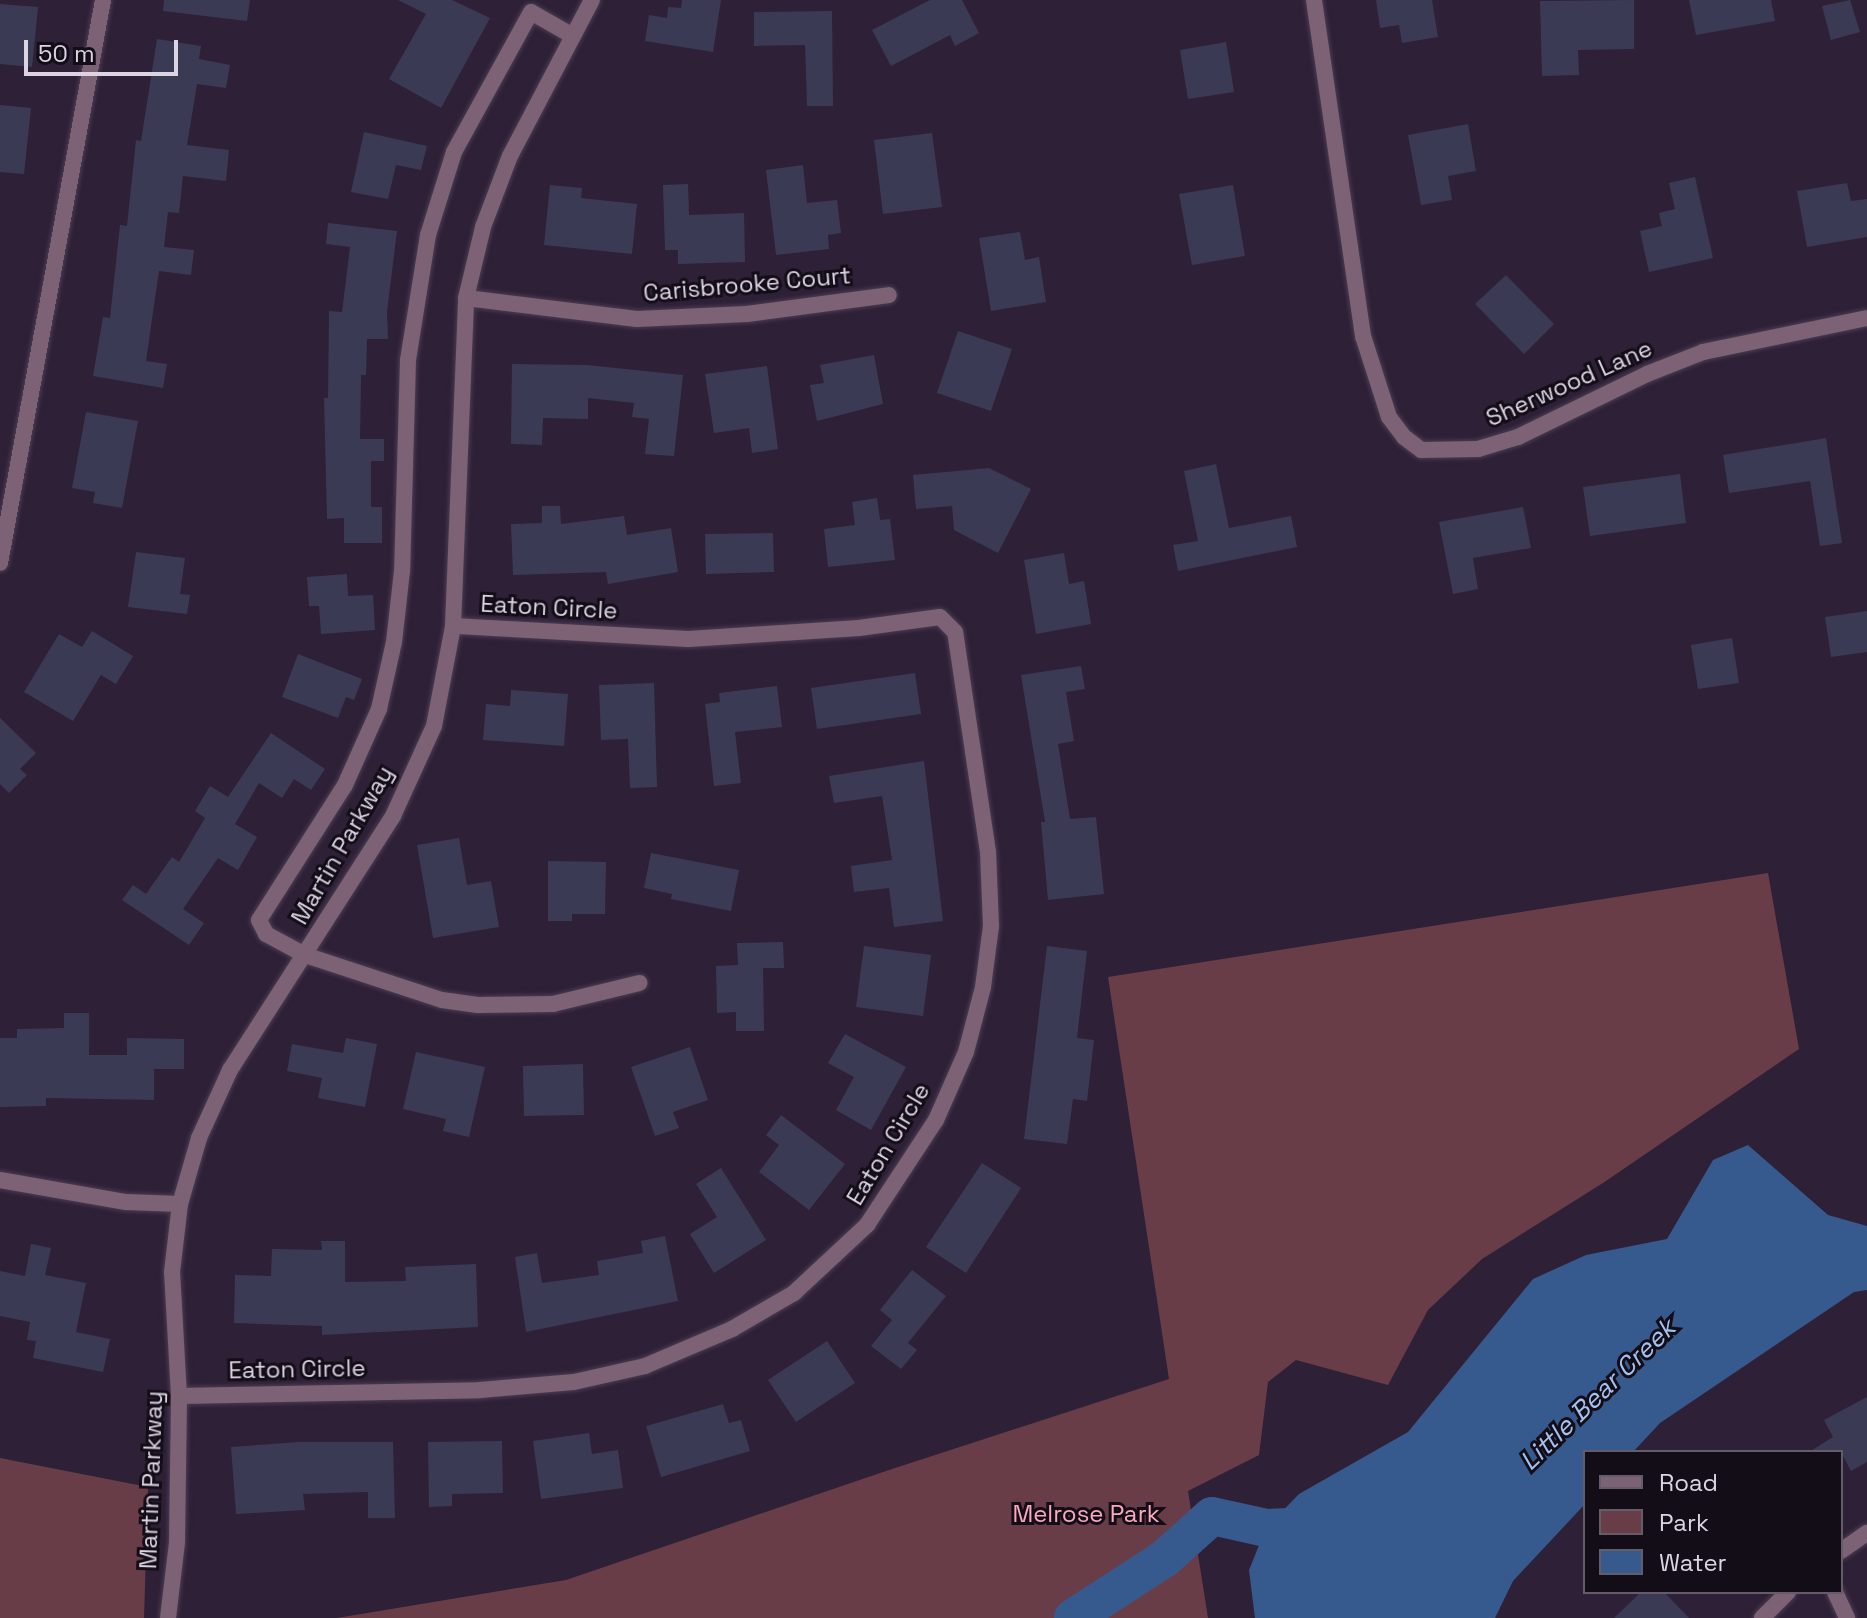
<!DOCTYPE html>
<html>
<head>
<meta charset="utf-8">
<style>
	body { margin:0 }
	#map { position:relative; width:1867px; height:1618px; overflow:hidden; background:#2e2037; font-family:"Space Grotesk",sans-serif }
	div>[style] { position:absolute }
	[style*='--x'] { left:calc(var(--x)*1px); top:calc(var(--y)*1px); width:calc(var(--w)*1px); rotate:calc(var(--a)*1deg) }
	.green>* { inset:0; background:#693d48 }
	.water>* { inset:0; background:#375a8e }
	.river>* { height:38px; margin:-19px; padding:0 19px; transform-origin:19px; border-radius:19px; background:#375a8e }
	.building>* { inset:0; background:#3b3a55 }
	.roads { filter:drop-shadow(0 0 2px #4a3d53) drop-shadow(0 0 2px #4a3d53) }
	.minor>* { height:16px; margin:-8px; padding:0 8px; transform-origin:8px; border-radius:8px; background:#7c6274 }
	.tertiary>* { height:16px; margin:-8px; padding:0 8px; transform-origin:8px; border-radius:8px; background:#7c6274 }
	span { translate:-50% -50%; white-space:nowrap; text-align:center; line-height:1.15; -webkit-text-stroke:6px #130d17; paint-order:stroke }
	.street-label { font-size:24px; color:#dcd3e3 }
	.park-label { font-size:24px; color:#fba9bb }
	.water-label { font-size:26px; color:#a3c2f1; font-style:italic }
	.legend { position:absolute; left:1583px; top:1450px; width:260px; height:144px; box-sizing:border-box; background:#130d17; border:2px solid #635c69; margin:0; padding:10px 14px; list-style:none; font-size:24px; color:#dcd3e3 }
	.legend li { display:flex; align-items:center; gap:16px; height:40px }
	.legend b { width:40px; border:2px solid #635c69 }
	.scale { position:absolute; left:24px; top:40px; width:154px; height:36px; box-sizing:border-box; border:4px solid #dcd3e3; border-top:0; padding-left:10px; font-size:24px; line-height:28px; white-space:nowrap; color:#dcd3e3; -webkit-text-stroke:6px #130d17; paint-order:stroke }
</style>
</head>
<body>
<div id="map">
	<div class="green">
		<div style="clip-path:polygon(1768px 873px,1799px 1049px,1603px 1183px,1482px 1259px,1428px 1310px,1388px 1385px,1296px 1360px,1268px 1382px,1259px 1455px,1188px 1491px,1208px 1618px,337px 1618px,566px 1580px,886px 1471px,1169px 1379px,1108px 977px)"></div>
		<div style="clip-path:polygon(0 1458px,148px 1487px,144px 1618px,0 1618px)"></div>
	</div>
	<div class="water">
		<div style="clip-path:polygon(1748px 1145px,1828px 1215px,1867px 1226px,1867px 1290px,1854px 1292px,1660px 1423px,1633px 1452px,1585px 1452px,1585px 1504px,1513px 1581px,1495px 1618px,1255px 1618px,1249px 1570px,1266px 1528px,1299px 1494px,1408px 1432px,1533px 1279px,1586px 1255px,1667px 1239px,1713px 1160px)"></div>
	</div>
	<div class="river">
		<div style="--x:1073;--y:1618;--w:108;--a:-33"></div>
		<div style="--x:1164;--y:1559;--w:64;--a:-41.9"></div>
		<div style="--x:1212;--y:1516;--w:55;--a:12.5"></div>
		<div style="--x:1266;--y:1528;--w:50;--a:-2.3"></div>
	</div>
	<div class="building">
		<div style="clip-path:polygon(164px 0,250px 0,247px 21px,163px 11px)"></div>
		<div style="clip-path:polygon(398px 0,452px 0,490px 18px,441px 108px,389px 79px,426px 14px)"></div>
		<div style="clip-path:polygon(682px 0,721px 0,713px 52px,645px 41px,649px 15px,667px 18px,668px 7px,681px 8px)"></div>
		<div style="clip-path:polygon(930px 0,962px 0,979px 33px,955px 46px,950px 35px,891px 66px,872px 30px)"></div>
		<div style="clip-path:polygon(1376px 0,1432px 0,1438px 37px,1402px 43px,1399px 25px,1380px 28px)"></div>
		<div style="clip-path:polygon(1634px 0,1634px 49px,1578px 50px,1579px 75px,1542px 76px,1540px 1px)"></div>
		<div style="clip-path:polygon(1689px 0,1771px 0,1775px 21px,1696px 35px)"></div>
		<div style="clip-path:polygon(1850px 0,1860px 32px,1831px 40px,1822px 6px)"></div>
		<div style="clip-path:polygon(0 4px,38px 7px,32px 67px,0 64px)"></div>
		<div style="clip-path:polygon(832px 11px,833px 106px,807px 106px,805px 45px,754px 46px,754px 12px)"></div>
		<div style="clip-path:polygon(157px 39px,201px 46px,199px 59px,230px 65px,226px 88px,197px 84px,187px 145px,229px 150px,226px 181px,183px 176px,179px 213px,168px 212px,164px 247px,194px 250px,191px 275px,159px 271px,146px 361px,167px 364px,163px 388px,93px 376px,103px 317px,110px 318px,120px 225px,127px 226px,136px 140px,141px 141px)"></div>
		<div style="clip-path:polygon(1226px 42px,1234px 92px,1188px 99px,1180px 50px)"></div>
		<div style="clip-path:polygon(0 105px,31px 108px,24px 174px,0 172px)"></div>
		<div style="clip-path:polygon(1468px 124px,1476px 171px,1448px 176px,1452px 200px,1421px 205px,1408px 135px)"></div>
		<div style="clip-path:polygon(364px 132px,427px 146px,421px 170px,396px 165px,388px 199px,351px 192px)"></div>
		<div style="clip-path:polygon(932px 133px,942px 207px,883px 214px,874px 140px)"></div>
		<div style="clip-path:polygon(803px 165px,807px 203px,837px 200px,841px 233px,828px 235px,829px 249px,776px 255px,766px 170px)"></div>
		<div style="clip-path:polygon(1695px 177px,1713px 258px,1649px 272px,1640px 231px,1662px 226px,1659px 213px,1675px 209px,1669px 183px)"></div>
		<div style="clip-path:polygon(1847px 183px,1851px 201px,1867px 199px,1867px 237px,1807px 247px,1797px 191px)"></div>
		<div style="clip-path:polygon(688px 184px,689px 215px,744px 213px,745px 262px,678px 264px,678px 250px,665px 250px,663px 185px)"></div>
		<div style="clip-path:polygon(550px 185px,582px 188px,581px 198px,637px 204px,632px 254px,544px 245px)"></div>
		<div style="clip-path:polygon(1233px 185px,1245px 256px,1192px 265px,1179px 194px)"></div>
		<div style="clip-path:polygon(328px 223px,397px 231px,387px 312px,388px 339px,367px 339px,366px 375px,361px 375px,360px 439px,384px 439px,384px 461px,371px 461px,371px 507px,382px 507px,382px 543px,344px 543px,344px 518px,327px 519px,324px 398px,328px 398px,329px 311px,342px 312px,350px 247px,326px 244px)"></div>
		<div style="clip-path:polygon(1020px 232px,1025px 260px,1039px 257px,1046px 302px,991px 311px,979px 238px)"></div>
		<div style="clip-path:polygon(1506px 275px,1554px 324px,1524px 354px,1475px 304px)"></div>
		<div style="clip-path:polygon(958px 331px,1012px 349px,991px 411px,937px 393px)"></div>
		<div style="clip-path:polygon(874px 355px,883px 404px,817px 421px,810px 385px,824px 383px,820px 365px)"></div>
		<div style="clip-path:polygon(512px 364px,587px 365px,683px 375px,674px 456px,645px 454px,649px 419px,632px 417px,634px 403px,588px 398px,588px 419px,543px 418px,542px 445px,511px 444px)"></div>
		<div style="clip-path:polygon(767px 366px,778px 449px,752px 453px,749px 428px,714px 433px,705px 374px)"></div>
		<div style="clip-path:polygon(86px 412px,138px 421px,122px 508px,93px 503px,95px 492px,72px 488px)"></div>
		<div style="clip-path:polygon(1826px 438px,1842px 543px,1820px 546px,1810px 481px,1729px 493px,1723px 455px)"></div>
		<div style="clip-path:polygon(1216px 464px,1229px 528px,1291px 516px,1297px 547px,1178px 571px,1173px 545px,1198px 541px,1184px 471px)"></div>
		<div style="clip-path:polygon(989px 468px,1031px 489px,998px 553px,954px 530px,952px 506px,916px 509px,913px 475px)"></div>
		<div style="clip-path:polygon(1680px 474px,1686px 523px,1590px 536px,1583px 487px)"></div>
		<div style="clip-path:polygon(877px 498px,880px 520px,890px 519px,895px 560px,828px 567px,824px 529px,855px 525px,852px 502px)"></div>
		<div style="clip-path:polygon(542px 506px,560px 506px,561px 524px,624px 516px,627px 535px,671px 528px,678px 572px,608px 584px,606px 572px,513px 575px,511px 524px,542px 523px)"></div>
		<div style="clip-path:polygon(1523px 507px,1531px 548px,1473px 558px,1478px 589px,1453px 594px,1439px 522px)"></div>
		<div style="clip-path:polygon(773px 533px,774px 572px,706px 574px,705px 534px)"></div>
		<div style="clip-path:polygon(136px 552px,185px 558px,180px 594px,190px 595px,187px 614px,128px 607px)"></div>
		<div style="clip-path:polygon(1064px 553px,1069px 584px,1084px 581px,1091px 624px,1036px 634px,1024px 560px)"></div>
		<div style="clip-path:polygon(347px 574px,348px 596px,373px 595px,375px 630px,321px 634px,319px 606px,309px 606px,307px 577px)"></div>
		<div style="clip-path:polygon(1867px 611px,1867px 652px,1831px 657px,1825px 617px)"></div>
		<div style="clip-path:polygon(92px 631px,133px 656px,116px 684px,101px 675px,73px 721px,24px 692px,59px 634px,82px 647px)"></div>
		<div style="clip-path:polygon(1732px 638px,1739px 683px,1698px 689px,1691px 645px)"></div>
		<div style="clip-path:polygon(298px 654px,362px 679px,354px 700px,346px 697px,338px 718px,282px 697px)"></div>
		<div style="clip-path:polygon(1081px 666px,1085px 689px,1066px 692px,1074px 741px,1058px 744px,1070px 819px,1096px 817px,1104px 894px,1048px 900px,1041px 822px,1045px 822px,1021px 675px)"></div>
		<div style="clip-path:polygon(915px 673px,921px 714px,817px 729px,811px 688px)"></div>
		<div style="clip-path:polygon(654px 683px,657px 787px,630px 788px,628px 739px,601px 740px,599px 685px)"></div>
		<div style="clip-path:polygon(777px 686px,782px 727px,735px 732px,741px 783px,714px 786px,705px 704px,720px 702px,719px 693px)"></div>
		<div style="clip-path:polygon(511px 690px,568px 694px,564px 746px,483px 740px,486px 704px,510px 706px)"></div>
		<div style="clip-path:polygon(0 718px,36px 753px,20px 769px,27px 775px,9px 793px,0 784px)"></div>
		<div style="clip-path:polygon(271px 733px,325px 769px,311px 790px,294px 779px,282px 798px,259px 783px,235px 824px,257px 837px,238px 870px,218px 858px,183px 909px,204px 923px,189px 945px,122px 900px,133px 885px,146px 894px,172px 857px,179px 862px,205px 818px,195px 811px,210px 786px,228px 797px)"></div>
		<div style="clip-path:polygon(924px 761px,943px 921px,894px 927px,889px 888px,854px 892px,851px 866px,892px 860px,882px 796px,834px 803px,829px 776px)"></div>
		<div style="clip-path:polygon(459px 838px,467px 885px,491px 881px,499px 927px,433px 938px,417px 845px)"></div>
		<div style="clip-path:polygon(651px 853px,739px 870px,731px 911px,671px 899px,672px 894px,644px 888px)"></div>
		<div style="clip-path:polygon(548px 861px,606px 862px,605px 914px,572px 914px,572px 921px,548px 921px)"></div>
		<div style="clip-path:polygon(783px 942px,784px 968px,763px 968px,764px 1031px,736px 1031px,736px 1012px,717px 1013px,716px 966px,738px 965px,737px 943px)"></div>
		<div style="clip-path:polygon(864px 946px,931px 955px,923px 1016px,856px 1007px)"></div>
		<div style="clip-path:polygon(1047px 946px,1087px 951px,1077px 1038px,1094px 1040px,1087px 1101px,1073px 1099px,1067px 1144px,1024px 1139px)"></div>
		<div style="clip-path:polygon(64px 1013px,89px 1013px,89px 1055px,127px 1055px,127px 1038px,184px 1039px,184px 1069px,154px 1069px,154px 1100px,46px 1098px,46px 1106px,0 1107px,0 1038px,17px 1038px,17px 1029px,64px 1028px)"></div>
		<div style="clip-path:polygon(845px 1034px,906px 1067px,871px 1130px,836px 1110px,854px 1077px,828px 1063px)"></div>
		<div style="clip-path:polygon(346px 1038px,377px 1044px,365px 1107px,318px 1098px,322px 1078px,287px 1071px,292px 1044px,343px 1053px)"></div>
		<div style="clip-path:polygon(690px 1047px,708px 1100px,673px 1112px,679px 1128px,655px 1136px,631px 1067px)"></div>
		<div style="clip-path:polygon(416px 1052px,485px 1067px,469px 1137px,443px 1131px,446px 1119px,403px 1109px)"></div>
		<div style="clip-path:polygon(583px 1064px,584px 1115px,524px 1116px,523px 1066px)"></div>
		<div style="clip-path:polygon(781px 1115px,845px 1164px,809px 1210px,759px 1172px,779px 1145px,766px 1135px)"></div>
		<div style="clip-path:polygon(982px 1163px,1021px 1188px,966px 1273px,926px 1247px)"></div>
		<div style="clip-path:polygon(721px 1168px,766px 1240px,714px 1273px,690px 1234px,717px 1217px,696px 1184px)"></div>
		<div style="clip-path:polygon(665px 1236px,678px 1301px,526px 1332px,515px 1257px,537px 1253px,542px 1283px,599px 1275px,597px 1261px,643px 1253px,641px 1241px)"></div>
		<div style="clip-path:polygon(321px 1241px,345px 1241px,345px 1282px,406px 1281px,405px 1267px,476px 1264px,478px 1327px,322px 1335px,322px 1326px,234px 1323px,235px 1275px,271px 1276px,272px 1249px,322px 1250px)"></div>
		<div style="clip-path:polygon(31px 1244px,51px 1248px,45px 1275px,86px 1283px,76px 1332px,110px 1339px,103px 1372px,33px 1358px,36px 1341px,27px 1340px,30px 1322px,0 1316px,0 1271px,25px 1276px)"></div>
		<div style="clip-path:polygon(912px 1270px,946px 1296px,908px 1343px,917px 1350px,901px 1369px,871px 1346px,892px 1320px,880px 1310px)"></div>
		<div style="clip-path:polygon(827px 1341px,855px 1383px,796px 1422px,768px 1380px)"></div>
		<div style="clip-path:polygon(1867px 1397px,1867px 1462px,1851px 1471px,1841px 1452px,1809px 1452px,1833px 1437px,1824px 1420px)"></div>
		<div style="clip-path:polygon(723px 1404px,729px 1423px,741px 1420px,750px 1451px,661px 1477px,646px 1426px)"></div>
		<div style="clip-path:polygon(589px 1433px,592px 1454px,618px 1450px,623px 1488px,541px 1499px,533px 1441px)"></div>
		<div style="clip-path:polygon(502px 1441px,503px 1493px,452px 1494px,452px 1506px,429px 1507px,428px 1442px)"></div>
		<div style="clip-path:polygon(299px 1442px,393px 1442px,395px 1518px,368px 1518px,368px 1492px,303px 1494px,305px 1510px,236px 1514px,231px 1447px)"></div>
		<div style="clip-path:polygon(1641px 1592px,1664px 1592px,1689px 1618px,1614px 1618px)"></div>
	</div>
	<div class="roads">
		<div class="minor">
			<div style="--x:1314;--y:0;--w:340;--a:81.7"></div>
			<div style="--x:1363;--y:336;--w:85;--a:72.2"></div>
			<div style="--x:1389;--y:417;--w:25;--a:53"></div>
			<div style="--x:1404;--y:437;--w:21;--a:37"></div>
			<div style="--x:1421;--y:450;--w:57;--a:-1"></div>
			<div style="--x:1478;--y:449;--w:42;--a:-16.7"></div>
			<div style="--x:1518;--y:437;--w:144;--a:-26"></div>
			<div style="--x:1647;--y:374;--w:60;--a:-21.4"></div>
			<div style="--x:1703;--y:352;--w:167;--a:-11.7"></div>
			<div style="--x:573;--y:36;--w:48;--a:-150.3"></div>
			<div style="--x:531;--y:12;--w:160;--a:118.8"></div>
			<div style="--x:454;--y:152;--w:87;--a:107.4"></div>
			<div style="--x:428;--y:235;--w:127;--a:99.1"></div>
			<div style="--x:408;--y:360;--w:211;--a:91.6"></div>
			<div style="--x:402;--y:571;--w:71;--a:96.4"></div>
			<div style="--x:394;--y:642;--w:69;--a:102.6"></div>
			<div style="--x:379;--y:709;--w:83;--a:114.1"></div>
			<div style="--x:345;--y:785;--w:160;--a:122.5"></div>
			<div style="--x:259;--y:920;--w:16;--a:63"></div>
			<div style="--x:266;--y:934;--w:44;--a:28.3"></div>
			<div style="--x:305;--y:955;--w:144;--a:18.2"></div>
			<div style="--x:442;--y:1000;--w:36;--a:8"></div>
			<div style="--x:478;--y:1005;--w:75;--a:-0.8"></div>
			<div style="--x:553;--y:1004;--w:89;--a:-13.7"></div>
			<div style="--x:466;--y:298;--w:172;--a:7"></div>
			<div style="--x:637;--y:319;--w:110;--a:-2.6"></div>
			<div style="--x:747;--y:314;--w:143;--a:-7.6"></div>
			<div style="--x:0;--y:563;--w:572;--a:-79.63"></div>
			<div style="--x:0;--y:1180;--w:128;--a:9.9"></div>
			<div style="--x:126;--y:1202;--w:54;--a:2.1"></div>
			<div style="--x:179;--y:1396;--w:301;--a:-1.1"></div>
			<div style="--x:480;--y:1390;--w:94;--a:-4.9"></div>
			<div style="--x:574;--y:1382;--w:73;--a:-12.7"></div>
			<div style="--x:645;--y:1366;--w:95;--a:-23"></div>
			<div style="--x:732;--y:1329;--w:72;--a:-30.1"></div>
			<div style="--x:794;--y:1293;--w:100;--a:-43"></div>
			<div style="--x:867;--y:1225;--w:126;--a:-56.7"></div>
			<div style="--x:936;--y:1120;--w:74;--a:-66.2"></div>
			<div style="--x:966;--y:1052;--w:67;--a:-75.3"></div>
			<div style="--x:983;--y:987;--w:62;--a:-82.5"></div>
			<div style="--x:991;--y:926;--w:74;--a:-92.3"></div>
			<div style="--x:988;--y:852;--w:222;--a:-98.5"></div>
			<div style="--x:955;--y:632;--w:21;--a:-135"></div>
			<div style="--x:940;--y:617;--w:82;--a:172.3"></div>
			<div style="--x:859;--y:628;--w:171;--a:176.3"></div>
			<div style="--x:688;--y:639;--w:235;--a:-176.8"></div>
			<div style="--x:1841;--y:1551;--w:32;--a:-35"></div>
			<div style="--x:1835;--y:1592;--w:29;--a:65"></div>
			<div style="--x:1762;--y:1618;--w:37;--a:-45"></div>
		</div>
		<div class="tertiary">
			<div style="--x:168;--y:1618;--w:77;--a:-83.2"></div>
			<div style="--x:177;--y:1542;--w:146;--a:-89.2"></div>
			<div style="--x:179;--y:1396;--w:124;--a:-93.2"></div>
			<div style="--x:172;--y:1272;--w:68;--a:-83.3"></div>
			<div style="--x:180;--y:1204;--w:69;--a:-73.9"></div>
			<div style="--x:199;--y:1138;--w:75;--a:-65.5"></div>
			<div style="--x:230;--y:1070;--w:302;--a:-57.3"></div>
			<div style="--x:393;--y:816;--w:99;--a:-65.5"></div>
			<div style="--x:434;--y:726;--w:102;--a:-79.2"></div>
			<div style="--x:453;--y:626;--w:328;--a:-87.7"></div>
			<div style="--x:466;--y:298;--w:73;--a:-76.5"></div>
			<div style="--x:483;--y:227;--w:76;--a:-69.2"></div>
			<div style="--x:510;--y:156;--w:176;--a:-62.3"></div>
		</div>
	</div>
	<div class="street-label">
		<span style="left:747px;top:284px;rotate:-5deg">Carisbrooke Court</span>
		<span style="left:1569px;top:383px;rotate:-24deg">Sherwood Lane</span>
		<span style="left:549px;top:607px;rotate:3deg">Eaton Circle</span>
		<span style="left:342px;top:845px;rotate:-60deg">Martin Parkway</span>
		<span style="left:888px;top:1144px;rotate:-59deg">Eaton Circle</span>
		<span style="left:297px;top:1369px;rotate:-1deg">Eaton Circle</span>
		<span style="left:151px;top:1480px;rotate:-88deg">Martin Parkway</span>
	</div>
	<div class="park-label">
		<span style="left:1086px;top:1514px">Melrose Park</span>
	</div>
	<div class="water-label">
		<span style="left:1598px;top:1395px;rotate:-44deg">Little Bear Creek</span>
	</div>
	<ul class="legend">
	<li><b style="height:10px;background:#7c6274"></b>Road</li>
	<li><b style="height:22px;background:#693d48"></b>Park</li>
	<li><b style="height:22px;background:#375a8e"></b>Water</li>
	</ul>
	<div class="scale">50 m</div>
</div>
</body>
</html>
